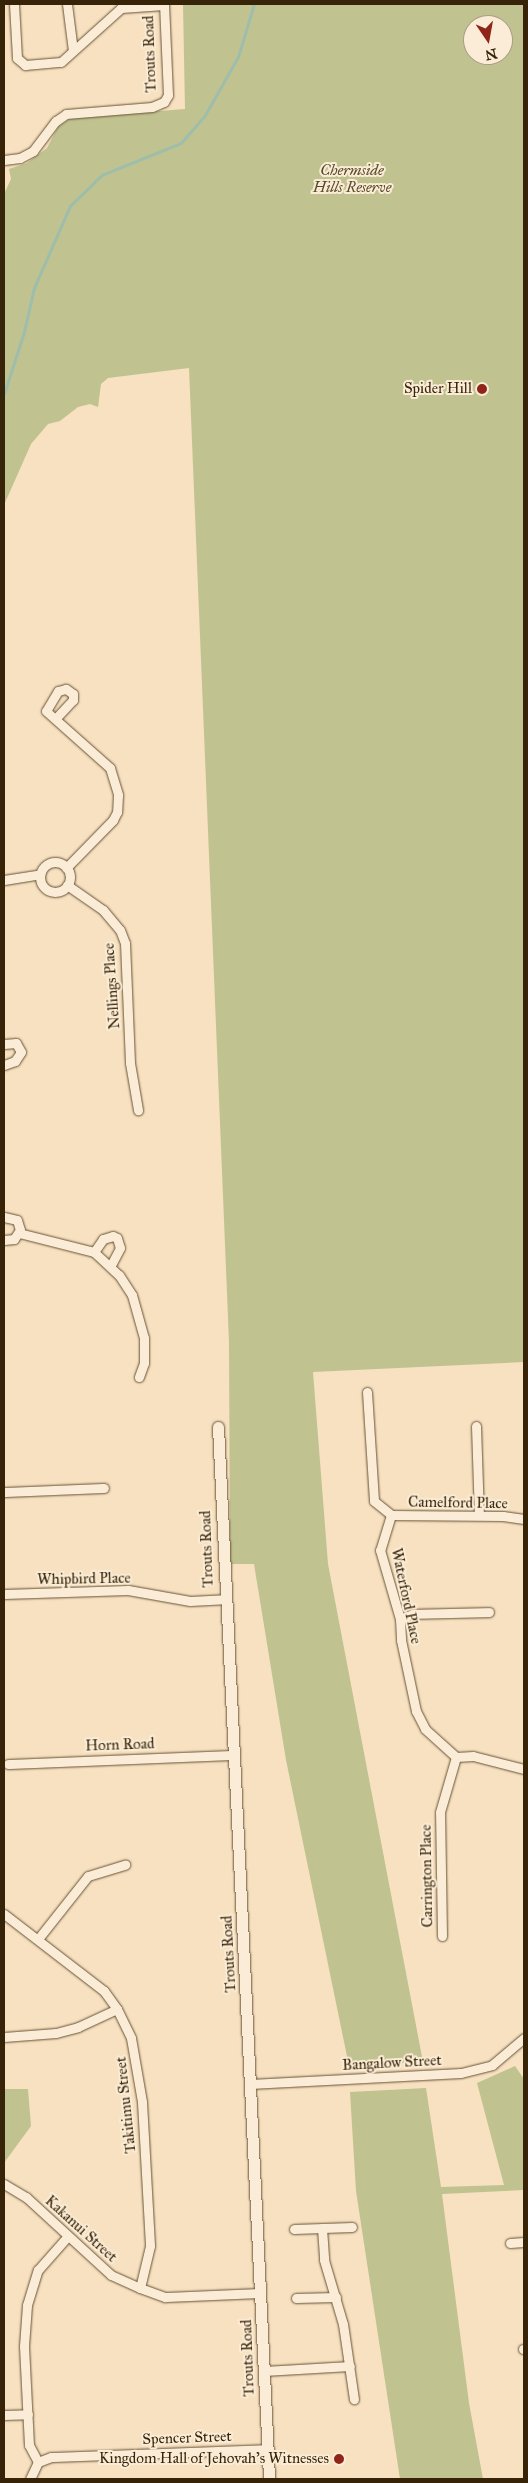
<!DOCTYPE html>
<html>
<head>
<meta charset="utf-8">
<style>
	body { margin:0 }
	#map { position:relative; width:528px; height:2483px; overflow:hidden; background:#f7e1c0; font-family:"IM FELL Great Primer",serif }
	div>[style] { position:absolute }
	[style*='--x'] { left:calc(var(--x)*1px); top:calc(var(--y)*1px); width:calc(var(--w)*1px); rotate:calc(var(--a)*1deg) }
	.green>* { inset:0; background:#c0c290 }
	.stream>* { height:2.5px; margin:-1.25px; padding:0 1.25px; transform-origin:1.25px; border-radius:1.25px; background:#9ebeac }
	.roads { filter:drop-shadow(0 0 1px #675235) drop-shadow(0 0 1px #675235) }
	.street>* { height:9px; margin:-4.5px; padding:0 4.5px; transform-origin:4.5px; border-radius:4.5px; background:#faecd6 }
	.street>.ring { margin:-4.5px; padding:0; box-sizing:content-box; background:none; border:9px solid #faecd6; border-radius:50% }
	.secondary>* { height:11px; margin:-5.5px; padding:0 5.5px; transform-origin:5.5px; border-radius:5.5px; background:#faecd6 }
	.dots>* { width:14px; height:14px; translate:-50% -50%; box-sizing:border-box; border:2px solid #faecd6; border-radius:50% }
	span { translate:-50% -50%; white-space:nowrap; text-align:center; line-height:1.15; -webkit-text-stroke:4px #faecd6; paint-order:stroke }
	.street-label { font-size:15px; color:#372307 }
	.park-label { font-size:15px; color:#594b29; font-style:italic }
	.poi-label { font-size:15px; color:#372307 }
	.right { translate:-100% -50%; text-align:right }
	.frame { position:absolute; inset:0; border:5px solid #372307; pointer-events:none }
	.north { position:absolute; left:463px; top:15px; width:50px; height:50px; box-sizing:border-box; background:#faecd6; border:1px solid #ac9c83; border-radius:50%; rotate:168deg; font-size:14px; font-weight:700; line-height:20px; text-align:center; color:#372307 }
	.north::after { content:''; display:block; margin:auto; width:18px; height:22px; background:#8f2418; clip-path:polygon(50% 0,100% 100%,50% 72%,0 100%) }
</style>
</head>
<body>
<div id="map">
	<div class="green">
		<div style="clip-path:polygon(evenodd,183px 4px,524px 4px,524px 1362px,313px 1372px,328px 1564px,423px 2062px,349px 2066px,286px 1760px,254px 1564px,230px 1564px,229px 1342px,189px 368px,108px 378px,101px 384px,98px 407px,90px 404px,78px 407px,60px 421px,48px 424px,31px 444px,4px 505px,4px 194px,11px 179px,9px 169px,27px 163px,47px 148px,58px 127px,71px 118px,185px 109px,183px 4px,473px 25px,503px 25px,503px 55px,473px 55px,473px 25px)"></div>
		<div style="clip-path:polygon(515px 2066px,524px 2079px,524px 2190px,442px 2194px,469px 2403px,483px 2479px,400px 2479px,356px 2191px,350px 2092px,426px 2088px,441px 2187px,504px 2185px,477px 2083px)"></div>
		<div style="clip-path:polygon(4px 2089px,28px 2089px,31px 2126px,4px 2163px)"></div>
	</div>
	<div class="stream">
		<div style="--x:4;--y:394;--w:65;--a:-72.1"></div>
		<div style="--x:24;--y:332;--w:45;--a:-77.2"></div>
		<div style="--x:34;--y:288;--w:90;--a:-66.3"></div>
		<div style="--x:70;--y:206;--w:45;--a:-44.1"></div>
		<div style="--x:102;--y:175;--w:85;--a:-22.1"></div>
		<div style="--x:181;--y:143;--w:35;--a:-49"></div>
		<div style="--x:204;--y:117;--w:69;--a:-60.5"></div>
		<div style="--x:238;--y:57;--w:55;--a:-73.2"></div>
	</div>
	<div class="roads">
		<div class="street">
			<div style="--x:14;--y:4;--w:54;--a:86.8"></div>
			<div style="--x:17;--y:58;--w:11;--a:41"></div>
			<div style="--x:25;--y:65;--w:36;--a:-5"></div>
			<div style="--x:61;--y:62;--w:81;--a:-42"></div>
			<div style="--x:121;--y:8;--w:43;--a:-4"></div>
			<div style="--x:67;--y:4;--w:47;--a:82.7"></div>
			<div style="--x:4;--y:160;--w:16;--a:-7"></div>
			<div style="--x:20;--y:158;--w:15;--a:-28"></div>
			<div style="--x:33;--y:151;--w:38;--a:-53"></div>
			<div style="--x:56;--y:121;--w:12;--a:-35"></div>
			<div style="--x:66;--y:114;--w:86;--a:-4.7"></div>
			<div style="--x:152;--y:107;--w:13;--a:-23"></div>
			<div style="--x:164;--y:102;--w:8;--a:-60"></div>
			<div style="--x:168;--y:95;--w:91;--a:-92.5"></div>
			<div style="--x:56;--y:718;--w:25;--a:-47"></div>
			<div style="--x:73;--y:700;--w:6;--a:-90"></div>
			<div style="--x:73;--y:694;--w:9;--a:-144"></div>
			<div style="--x:66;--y:689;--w:8;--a:166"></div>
			<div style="--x:58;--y:691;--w:23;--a:121"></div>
			<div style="--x:46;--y:711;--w:86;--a:41.7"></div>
			<div style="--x:110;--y:768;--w:28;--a:73"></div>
			<div style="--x:118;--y:795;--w:17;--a:93"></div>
			<div style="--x:117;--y:812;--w:9;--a:117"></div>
			<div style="--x:113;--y:820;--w:67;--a:134.4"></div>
			<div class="ring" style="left:40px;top:862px;width:21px;height:21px"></div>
			<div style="--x:4;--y:880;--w:36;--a:-9"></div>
			<div style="--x:67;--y:885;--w:44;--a:34.8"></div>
			<div style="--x:103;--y:910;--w:26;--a:50"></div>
			<div style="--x:120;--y:930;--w:14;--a:69"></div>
			<div style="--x:125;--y:943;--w:120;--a:87.6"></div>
			<div style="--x:130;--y:1063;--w:48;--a:80.3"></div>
			<div style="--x:4;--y:1044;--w:12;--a:-5"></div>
			<div style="--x:16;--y:1043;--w:10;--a:61"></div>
			<div style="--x:21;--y:1052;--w:11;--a:124"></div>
			<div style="--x:15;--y:1061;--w:12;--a:160"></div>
			<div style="--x:4;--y:1217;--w:13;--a:13"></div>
			<div style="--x:17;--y:1220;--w:10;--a:73"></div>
			<div style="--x:20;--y:1230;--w:11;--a:124"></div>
			<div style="--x:14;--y:1239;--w:10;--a:174"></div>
			<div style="--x:19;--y:1233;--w:77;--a:14.2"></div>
			<div style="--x:94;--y:1252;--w:34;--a:43"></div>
			<div style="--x:119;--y:1275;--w:24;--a:57"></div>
			<div style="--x:132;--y:1295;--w:45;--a:74.4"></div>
			<div style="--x:144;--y:1338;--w:25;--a:90"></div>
			<div style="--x:144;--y:1363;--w:15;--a:110"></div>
			<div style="--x:94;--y:1252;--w:16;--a:-55"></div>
			<div style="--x:103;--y:1239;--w:10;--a:-17"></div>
			<div style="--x:113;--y:1236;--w:4;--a:27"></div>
			<div style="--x:117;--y:1238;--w:10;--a:73"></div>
			<div style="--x:120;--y:1248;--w:19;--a:118"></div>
			<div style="--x:367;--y:1392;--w:109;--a:86.3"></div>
			<div style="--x:374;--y:1501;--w:22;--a:39"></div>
			<div style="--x:391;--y:1515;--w:37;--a:107"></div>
			<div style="--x:380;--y:1550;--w:72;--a:73.8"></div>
			<div style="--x:400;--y:1619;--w:21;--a:87"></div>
			<div style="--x:401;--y:1640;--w:73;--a:78.1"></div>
			<div style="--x:416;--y:1711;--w:20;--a:63"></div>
			<div style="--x:425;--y:1729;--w:42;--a:42.1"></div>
			<div style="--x:456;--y:1757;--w:17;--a:-3"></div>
			<div style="--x:473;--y:1756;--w:53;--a:14.3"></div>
			<div style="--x:476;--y:1426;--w:89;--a:88.1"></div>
			<div style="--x:4;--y:1492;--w:100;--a:-2.3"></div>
			<div style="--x:391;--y:1515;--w:112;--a:0.5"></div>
			<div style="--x:503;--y:1516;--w:21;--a:8"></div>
			<div style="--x:4;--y:1594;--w:124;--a:-1.8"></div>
			<div style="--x:128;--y:1590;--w:63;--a:10.1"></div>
			<div style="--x:190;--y:1601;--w:34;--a:-3"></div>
			<div style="--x:400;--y:1619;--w:14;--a:-21"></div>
			<div style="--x:413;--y:1614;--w:76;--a:-1.5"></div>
			<div style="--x:8;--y:1764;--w:225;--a:-2.3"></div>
			<div style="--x:4;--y:1914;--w:126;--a:37.6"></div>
			<div style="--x:104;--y:1991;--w:22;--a:54"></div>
			<div style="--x:117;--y:2009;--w:32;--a:64"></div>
			<div style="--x:131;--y:2038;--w:65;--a:80.2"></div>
			<div style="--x:142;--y:2102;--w:144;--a:86.8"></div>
			<div style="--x:150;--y:2246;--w:43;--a:103.4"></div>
			<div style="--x:442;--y:1936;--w:124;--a:-90.9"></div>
			<div style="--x:440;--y:1812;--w:57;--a:-73.8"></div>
			<div style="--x:38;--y:1939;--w:80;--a:-51.6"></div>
			<div style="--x:88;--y:1876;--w:39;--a:-17"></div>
			<div style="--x:4;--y:2037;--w:52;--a:-4.4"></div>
			<div style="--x:56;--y:2033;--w:23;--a:-15"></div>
			<div style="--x:78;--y:2027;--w:43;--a:-24.8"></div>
			<div style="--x:250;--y:2084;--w:211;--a:-3"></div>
			<div style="--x:461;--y:2073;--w:32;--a:-14"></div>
			<div style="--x:492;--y:2065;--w:42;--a:-40.2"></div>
			<div style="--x:4;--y:2184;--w:26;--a:31"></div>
			<div style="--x:26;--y:2197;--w:115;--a:42.5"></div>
			<div style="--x:111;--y:2275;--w:32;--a:24"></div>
			<div style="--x:140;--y:2288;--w:27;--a:20"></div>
			<div style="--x:165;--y:2297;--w:96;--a:-2.4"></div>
			<div style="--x:322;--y:2228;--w:32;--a:86"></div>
			<div style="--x:324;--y:2260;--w:67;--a:73.5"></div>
			<div style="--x:343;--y:2324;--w:76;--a:81.7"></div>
			<div style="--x:294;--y:2229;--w:58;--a:-2"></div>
			<div style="--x:510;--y:2243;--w:14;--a:-4"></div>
			<div style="--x:296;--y:2298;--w:40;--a:-1.4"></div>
			<div style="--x:523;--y:2349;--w:1;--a:0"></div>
			<div style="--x:264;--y:2371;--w:86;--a:-3.3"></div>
			<div style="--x:4;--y:2415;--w:24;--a:-2"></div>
			<div style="--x:38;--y:2462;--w:19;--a:-118"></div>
			<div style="--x:29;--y:2445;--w:99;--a:-92.9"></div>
			<div style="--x:24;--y:2346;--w:41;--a:-85.8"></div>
			<div style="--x:27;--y:2305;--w:37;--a:-73"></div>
			<div style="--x:38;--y:2270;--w:45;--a:-48.6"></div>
			<div style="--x:30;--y:2479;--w:19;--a:-65"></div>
			<div style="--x:38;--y:2462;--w:14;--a:-21"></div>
			<div style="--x:51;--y:2457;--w:216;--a:-2.1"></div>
		</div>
		<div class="secondary">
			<div style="--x:218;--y:1427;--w:1053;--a:87.22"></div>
		</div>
	</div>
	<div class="dots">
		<div style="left:482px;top:389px;background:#8f2418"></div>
		<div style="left:339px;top:2459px;background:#8f2418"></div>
	</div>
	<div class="street-label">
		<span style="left:150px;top:54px;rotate:-92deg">Trouts Road</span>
		<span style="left:112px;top:986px;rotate:-94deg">Nellings Place</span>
		<span style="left:458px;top:1503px;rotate:1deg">Camelford Place</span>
		<span style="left:207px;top:1549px;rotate:-92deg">Trouts Road</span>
		<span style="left:84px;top:1579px;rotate:-1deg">Whipbird Place</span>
		<span style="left:406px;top:1596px;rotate:78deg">Waterford Place</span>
		<span style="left:120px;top:1745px;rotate:-2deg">Horn Road</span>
		<span style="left:427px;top:1876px;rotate:-91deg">Carrington Place</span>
		<span style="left:229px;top:1954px;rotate:-93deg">Trouts Road</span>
		<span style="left:392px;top:2063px;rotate:-3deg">Bangalow Street</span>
		<span style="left:126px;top:2105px;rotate:-96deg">Takitimu Street</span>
		<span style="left:81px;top:2229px;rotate:42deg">Kakanui Street</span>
		<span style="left:248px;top:2358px;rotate:-92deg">Trouts Road</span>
		<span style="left:187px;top:2438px;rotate:-2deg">Spencer Street</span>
	</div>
	<div class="park-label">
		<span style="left:352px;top:179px">Chermside<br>Hills Reserve</span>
	</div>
	<div class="poi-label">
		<span class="right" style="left:472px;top:389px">Spider Hill</span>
		<span class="right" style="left:329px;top:2459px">Kingdom Hall of Jehovah's Witnesses</span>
	</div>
	<div class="frame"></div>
	<div class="north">N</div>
</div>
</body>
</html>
